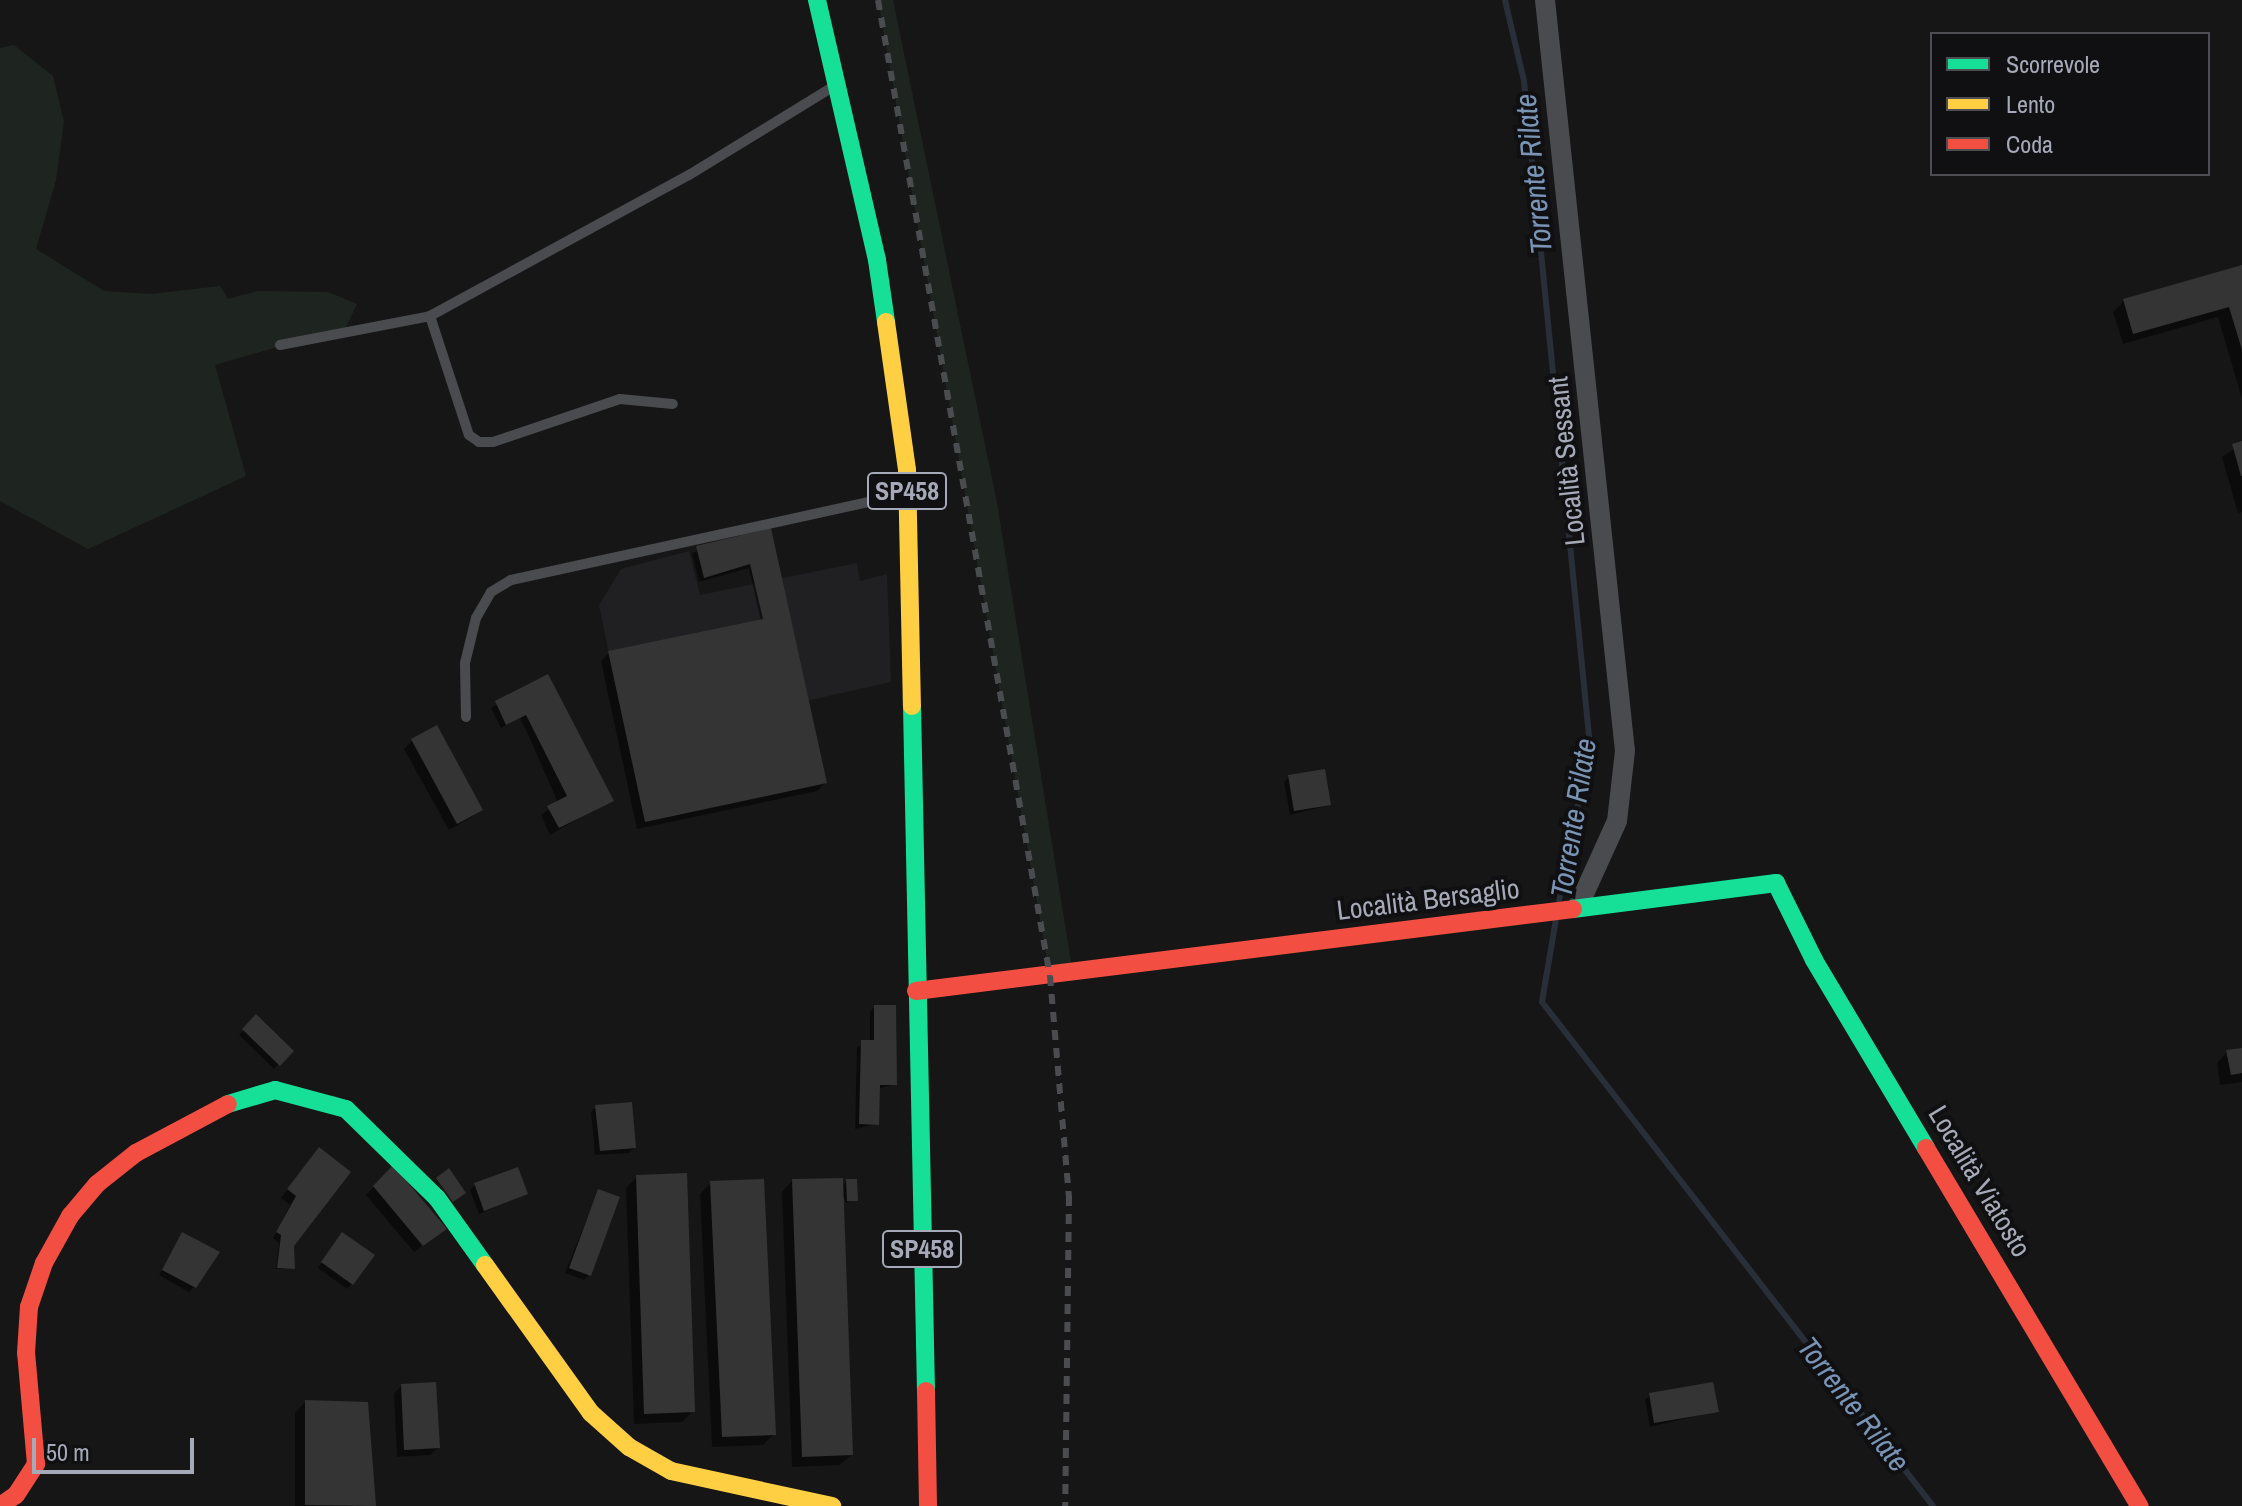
<!DOCTYPE html>
<html>
<head>
<meta charset="utf-8">
<style>
	body { margin:0 }
	#map { position:relative; width:2242px; height:1506px; overflow:hidden; background:#161616; font-family:"Archivo Narrow",sans-serif }
	div>[style] { position:absolute }
	[style*='--x'] { left:calc(var(--x)*1px); top:calc(var(--y)*1px); width:calc(var(--w)*1px); rotate:calc(var(--a)*1deg) }
	.built>* { inset:0; background:#202022 }
	.green>* { inset:0; background:#1e2520 }
	.shadow>* { inset:0; background:#0007 }
	.stream>* { height:6px; margin:-3px; padding:0 3px; transform-origin:3px; border-radius:3px; background:#282f39 }
	.building>* { inset:0; background:#343435 }
	.lane>* { height:10px; margin:-5px; padding:0 5px; transform-origin:5px; border-radius:5px; background:#4a4b4f }
	.street>* { height:20px; margin:-10px; padding:0 10px; transform-origin:10px; border-radius:10px; background:#4a4b4f }
	.fast>* { height:18px; margin:-9px; padding:0 9px; transform-origin:9px; border-radius:9px; background:#16e098 }
	.slow>* { height:18px; margin:-9px; padding:0 9px; transform-origin:9px; border-radius:9px; background:#ffcf43 }
	.jam>* { height:18px; margin:-9px; padding:0 9px; transform-origin:9px; border-radius:9px; background:#f24e42 }
	.rail>* { height:6px; margin-top:-3px; transform-origin:0; background:repeating-linear-gradient(90deg,#4b4c4f 0 10px,transparent 0 18px) }
	span { translate:-50% -50%; white-space:nowrap; text-align:center; line-height:1.15; -webkit-text-stroke:8px #101012; paint-order:stroke }
	.shield-label span { padding:2px 6px; background:#101012; border:2px solid; border-radius:6px; -webkit-text-stroke-width:0 }
	.shield-label { font-size:26px; color:#a6aab8; font-weight:700 }
	.street-label { font-size:28px; color:#a6aab8 }
	.water-label { font-size:30px; color:#7a94b6; font-style:italic }
	.legend { position:absolute; left:1930px; top:32px; width:280px; height:144px; box-sizing:border-box; background:#101012; border:2px solid #4c4e54; margin:0; padding:10px 14px; list-style:none; font-size:24px; color:#a6aab8 }
	.legend li { display:flex; align-items:center; gap:16px; height:40px }
	.legend b { width:40px; border:2px solid #4c4e54 }
	.scale { position:absolute; left:32px; top:1438px; width:162px; height:36px; box-sizing:border-box; border:4px solid #a6aab8; border-top:0; padding-left:10px; font-size:24px; line-height:28px; white-space:nowrap; color:#a6aab8; -webkit-text-stroke:6px #101012; paint-order:stroke }
</style>
</head>
<body>
<div id="map">
	<div class="built">
		<div style="clip-path:polygon(689px 551px,700px 595px,857px 563px,860px 581px,887px 574px,891px 682px,627px 741px,599px 605px,621px 569px)"></div>
	</div>
	<div class="green">
		<div style="clip-path:polygon(878px 0,893px 0,997px 503px,1073px 974px,1050px 976px)"></div>
		<div style="clip-path:polygon(14px 45px,53px 76px,64px 122px,56px 180px,36px 249px,104px 291px,151px 294px,220px 286px,228px 299px,258px 291px,328px 292px,357px 304px,346px 327px,215px 365px,246px 476px,88px 549px,0 501px,0 48px)"></div>
	</div>
	<div class="shadow">
		<div style="clip-path:polygon(2242px 267px,2242px 399px,2218px 317px,2123px 344px,2113px 312px,2124px 301px)"></div>
		<div style="clip-path:polygon(2242px 443px,2242px 512px,2238px 513px,2222px 457px)"></div>
		<div style="clip-path:polygon(769px 530px,825px 783px,817px 791px,637px 829px,601px 661px,609px 653px,761px 621px,749px 568px,699px 582px,692px 553px)"></div>
		<div style="clip-path:polygon(548px 677px,611px 800px,550px 835px,541px 815px,558px 803px,527px 732px,520px 718px,501px 728px,491px 708px)"></div>
		<div style="clip-path:polygon(412px 741px,480px 809px,472px 817px,449px 830px,404px 749px)"></div>
		<div style="clip-path:polygon(1289px 777px,1329px 805px,1290px 815px,1284px 782px)"></div>
		<div style="clip-path:polygon(874px 1007px,895px 1084px,878px 1089px,877px 1124px,855px 1129px,857px 1047px,870px 1042px,870px 1012px)"></div>
		<div style="clip-path:polygon(256px 1017px,291px 1051px,274px 1069px,239px 1035px)"></div>
		<div style="clip-path:polygon(2242px 1050px,2242px 1082px,2220px 1085px,2217px 1063px,2227px 1052px)"></div>
		<div style="clip-path:polygon(596px 1107px,634px 1148px,629px 1153px,595px 1155px,591px 1112px)"></div>
		<div style="clip-path:polygon(311px 1158px,291px 1246px,292px 1268px,276px 1269px,279px 1243px,273px 1238px,290px 1205px,281px 1198px)"></div>
		<div style="clip-path:polygon(393px 1168px,444px 1229px,414px 1252px,366px 1195px)"></div>
		<div style="clip-path:polygon(637px 1177px,693px 1411px,682px 1422px,634px 1424px,626px 1188px)"></div>
		<div style="clip-path:polygon(792px 1181px,841px 1187px,847px 1181px,856px 1200px,846px 1202px,841px 1191px,851px 1455px,840px 1465px,792px 1467px,782px 1192px)"></div>
		<div style="clip-path:polygon(711px 1183px,774px 1434px,763px 1445px,712px 1447px,700px 1194px)"></div>
		<div style="clip-path:polygon(475px 1185px,526px 1194px,479px 1214px,470px 1190px)"></div>
		<div style="clip-path:polygon(598px 1191px,589px 1275px,584px 1280px,565px 1273px)"></div>
		<div style="clip-path:polygon(183px 1235px,194px 1287px,189px 1292px,159px 1275px)"></div>
		<div style="clip-path:polygon(338px 1239px,352px 1284px,347px 1289px,318px 1268px)"></div>
		<div style="clip-path:polygon(401px 1386px,438px 1448px,430px 1455px,397px 1457px,394px 1394px)"></div>
		<div style="clip-path:polygon(1650px 1395px,1717px 1411px,1650px 1427px,1645px 1400px)"></div>
		<div style="clip-path:polygon(305px 1402px,366px 1404px,374px 1506px,295px 1506px,295px 1413px)"></div>
	</div>
	<div class="stream">
		<div style="--x:1505;--y:0;--w:83;--a:76.8"></div>
		<div style="--x:1524;--y:81;--w:668;--a:84.33"></div>
		<div style="--x:1590;--y:746;--w:157;--a:101.4"></div>
		<div style="--x:1556;--y:919;--w:84;--a:99.6"></div>
		<div style="--x:1542;--y:1002;--w:638;--a:52.2"></div>
	</div>
	<div class="building">
		<div style="clip-path:polygon(2242px 265px,2242px 350px,2229px 307px,2133px 334px,2123px 299px)"></div>
		<div style="clip-path:polygon(2242px 441px,2242px 476px,2241px 476px,2232px 444px)"></div>
		<div style="clip-path:polygon(771px 528px,827px 783px,645px 822px,608px 651px,763px 619px,750px 564px,704px 578px,696px 546px)"></div>
		<div style="clip-path:polygon(548px 674px,614px 801px,559px 828px,547px 806px,567px 796px,526px 715px,506px 725px,495px 701px)"></div>
		<div style="clip-path:polygon(437px 725px,483px 810px,457px 824px,411px 739px)"></div>
		<div style="clip-path:polygon(1325px 769px,1331px 805px,1294px 811px,1288px 775px)"></div>
		<div style="clip-path:polygon(874px 1005px,896px 1005px,897px 1085px,880px 1085px,879px 1125px,859px 1124px,861px 1040px,874px 1040px)"></div>
		<div style="clip-path:polygon(256px 1014px,294px 1051px,280px 1066px,242px 1029px)"></div>
		<div style="clip-path:polygon(2242px 1048px,2242px 1073px,2231px 1075px,2226px 1050px)"></div>
		<div style="clip-path:polygon(632px 1102px,636px 1148px,600px 1151px,595px 1105px)"></div>
		<div style="clip-path:polygon(319px 1147px,351px 1172px,294px 1246px,295px 1269px,277px 1268px,281px 1235px,276px 1232px,296px 1196px,287px 1189px)"></div>
		<div style="clip-path:polygon(393px 1165px,447px 1229px,423px 1246px,373px 1186px)"></div>
		<div style="clip-path:polygon(518px 1167px,528px 1194px,484px 1211px,474px 1183px)"></div>
		<div style="clip-path:polygon(449px 1168px,466px 1193px,453px 1202px,436px 1178px)"></div>
		<div style="clip-path:polygon(687px 1173px,695px 1412px,644px 1414px,636px 1175px)"></div>
		<div style="clip-path:polygon(843px 1178px,853px 1455px,802px 1457px,792px 1179px)"></div>
		<div style="clip-path:polygon(764px 1179px,776px 1435px,722px 1437px,710px 1181px)"></div>
		<div style="clip-path:polygon(846px 1179px,857px 1179px,858px 1201px,847px 1201px)"></div>
		<div style="clip-path:polygon(598px 1189px,620px 1197px,591px 1276px,569px 1268px)"></div>
		<div style="clip-path:polygon(182px 1232px,220px 1252px,196px 1288px,162px 1270px)"></div>
		<div style="clip-path:polygon(342px 1232px,375px 1255px,353px 1285px,321px 1262px)"></div>
		<div style="clip-path:polygon(436px 1382px,440px 1448px,404px 1450px,401px 1384px)"></div>
		<div style="clip-path:polygon(1713px 1382px,1719px 1412px,1654px 1423px,1649px 1393px)"></div>
		<div style="clip-path:polygon(305px 1400px,368px 1402px,376px 1506px,305px 1505px)"></div>
	</div>
	<div class="lane">
		<div style="--x:430;--y:316;--w:125;--a:71.9"></div>
		<div style="--x:469;--y:435;--w:12;--a:35"></div>
		<div style="--x:479;--y:442;--w:14;--a:0"></div>
		<div style="--x:493;--y:442;--w:134;--a:-18.7"></div>
		<div style="--x:620;--y:399;--w:53;--a:5.4"></div>
		<div style="--x:280;--y:345;--w:153;--a:-10.9"></div>
		<div style="--x:430;--y:316;--w:295;--a:-28.6"></div>
		<div style="--x:689;--y:175;--w:167;--a:-31.5"></div>
		<div style="--x:466;--y:717;--w:54;--a:-91.1"></div>
		<div style="--x:465;--y:663;--w:46;--a:-76.3"></div>
		<div style="--x:476;--y:618;--w:30;--a:-60"></div>
		<div style="--x:491;--y:592;--w:23;--a:-31"></div>
		<div style="--x:511;--y:580;--w:399;--a:-12.3"></div>
	</div>
	<div class="street">
		<div style="--x:1545;--y:0;--w:755;--a:83.92"></div>
		<div style="--x:1625;--y:751;--w:70;--a:96.5"></div>
		<div style="--x:1617;--y:821;--w:94;--a:114.4"></div>
	</div>
	<div class="fast">
		<div style="--x:817;--y:0;--w:267;--a:77"></div>
		<div style="--x:877;--y:260;--w:63;--a:81.7"></div>
		<div style="--x:912;--y:706;--w:685;--a:88.83"></div>
		<div style="--x:1573;--y:909;--w:205;--a:-7.3"></div>
		<div style="--x:1776;--y:883;--w:86;--a:63.7"></div>
		<div style="--x:1814;--y:960;--w:219;--a:59.2"></div>
		<div style="--x:228;--y:1104;--w:49;--a:-16.6"></div>
		<div style="--x:275;--y:1090;--w:73;--a:15"></div>
		<div style="--x:346;--y:1109;--w:127;--a:44.4"></div>
		<div style="--x:437;--y:1198;--w:82;--a:54.4"></div>
	</div>
	<div class="slow">
		<div style="--x:886;--y:322;--w:149;--a:81.9"></div>
		<div style="--x:907;--y:470;--w:236;--a:88.8"></div>
		<div style="--x:485;--y:1265;--w:182;--a:54.4"></div>
		<div style="--x:591;--y:1413;--w:51;--a:41.8"></div>
		<div style="--x:629;--y:1447;--w:48;--a:29.7"></div>
		<div style="--x:671;--y:1471;--w:165;--a:12.3"></div>
	</div>
	<div class="jam">
		<div style="--x:916;--y:991;--w:662;--a:-7.11"></div>
		<div style="--x:1926;--y:1148;--w:417;--a:59.2"></div>
		<div style="--x:926;--y:1391;--w:115;--a:89"></div>
		<div style="--x:0;--y:1506;--w:19;--a:-35"></div>
		<div style="--x:16;--y:1495;--w:37;--a:-57"></div>
		<div style="--x:36;--y:1464;--w:111;--a:-95.1"></div>
		<div style="--x:26;--y:1353;--w:46;--a:-86.3"></div>
		<div style="--x:29;--y:1307;--w:46;--a:-71.2"></div>
		<div style="--x:44;--y:1263;--w:54;--a:-61"></div>
		<div style="--x:70;--y:1216;--w:42;--a:-49.8"></div>
		<div style="--x:97;--y:1184;--w:50;--a:-38.5"></div>
		<div style="--x:136;--y:1153;--w:104;--a:-28"></div>
	</div>
	<div class="rail">
		<div style="--x:878;--y:0;--w:991;--a:80.01"></div>
		<div style="--x:1050;--y:976;--w:221;--a:85.1"></div>
		<div style="--x:1069;--y:1196;--w:310;--a:90.7"></div>
	</div>
	<div class="shield-label">
		<span style="left:907px;top:491px">SP458</span>
		<span style="left:922px;top:1249px">SP458</span>
	</div>
	<div class="street-label">
		<span style="left:1566px;top:461px;rotate:-96deg">Località Sessant</span>
		<span style="left:1428px;top:899px;rotate:-7deg">Località Bersaglio</span>
		<span style="left:1980px;top:1181px;rotate:59deg">Località Viatosto</span>
	</div>
	<div class="water-label">
		<span style="left:1533px;top:174px;rotate:-96deg">Torrente Rilate</span>
		<span style="left:1573px;top:818px;rotate:-81deg">Torrente Rilate</span>
		<span style="left:1854px;top:1404px;rotate:52deg">Torrente Rilate</span>
	</div>
	<ul class="legend">
	<li><b style="height:10px;background:#16e098"></b>Scorrevole</li>
	<li><b style="height:10px;background:#ffcf43"></b>Lento</li>
	<li><b style="height:10px;background:#f24e42"></b>Coda</li>
	</ul>
	<div class="scale">50 m</div>
</div>
</body>
</html>
